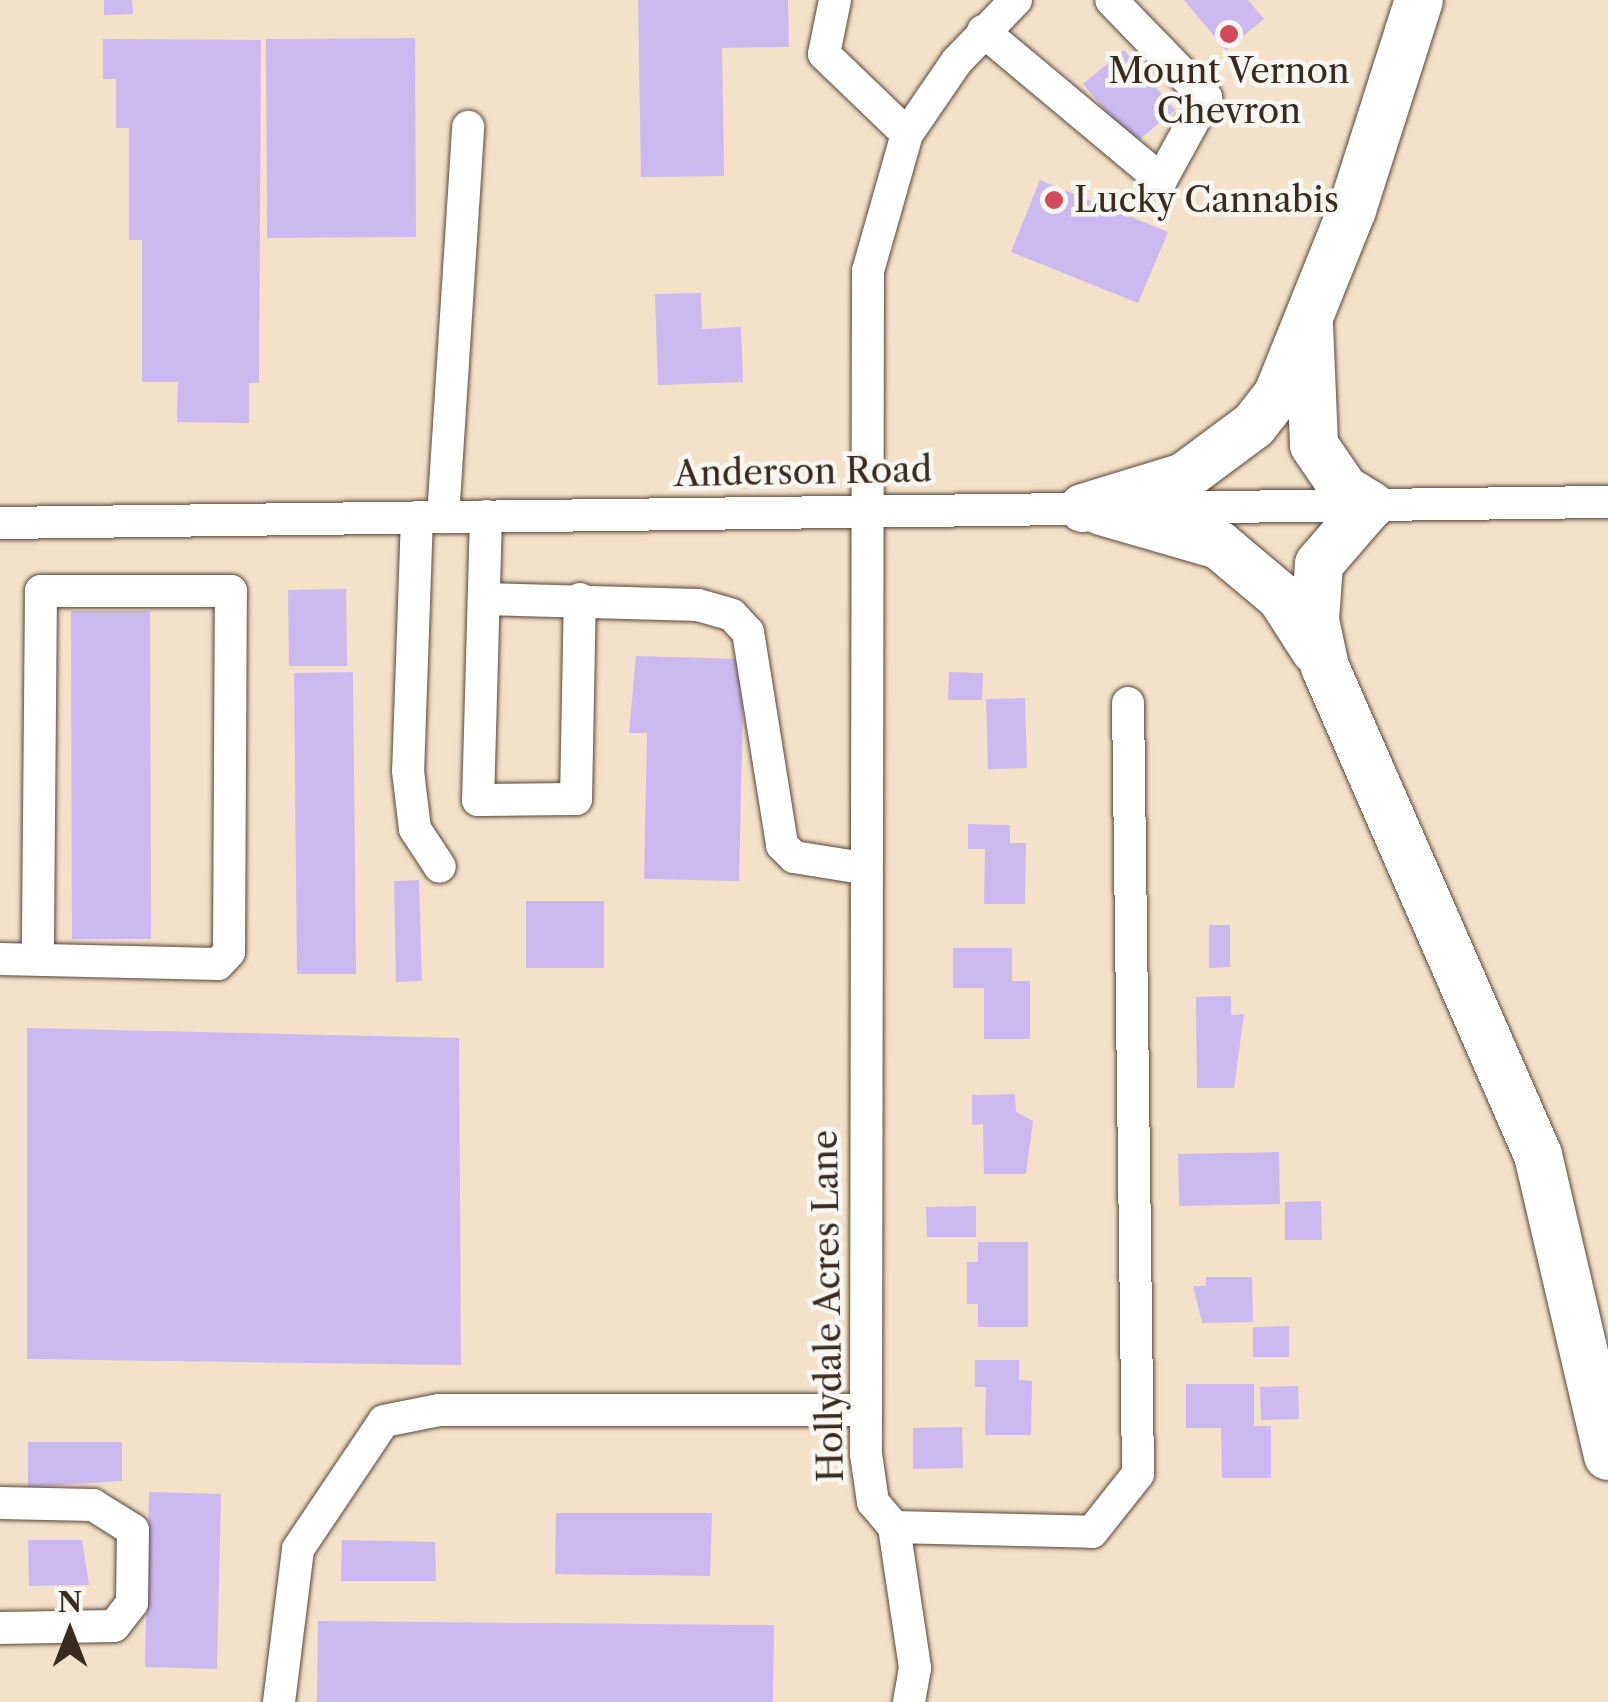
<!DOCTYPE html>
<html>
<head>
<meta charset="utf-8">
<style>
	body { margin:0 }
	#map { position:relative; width:1608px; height:1702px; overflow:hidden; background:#f4e1c9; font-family:"Libre Caslon Text",serif }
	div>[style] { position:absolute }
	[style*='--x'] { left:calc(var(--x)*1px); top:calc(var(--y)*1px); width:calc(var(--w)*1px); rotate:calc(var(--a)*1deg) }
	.building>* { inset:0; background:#ccb9f0 }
	.roads { filter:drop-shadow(0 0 2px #574538) drop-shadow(0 0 2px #574538) }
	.minor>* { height:32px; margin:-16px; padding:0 16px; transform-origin:16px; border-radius:16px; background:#fff }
	.highway>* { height:48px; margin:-24px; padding:0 24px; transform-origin:24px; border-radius:24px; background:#fff }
	.dots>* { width:28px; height:28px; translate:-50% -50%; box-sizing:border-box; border:5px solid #f6f6f2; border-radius:50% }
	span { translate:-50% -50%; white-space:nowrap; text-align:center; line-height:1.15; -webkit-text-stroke:9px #f6f6f2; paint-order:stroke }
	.poi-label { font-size:35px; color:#3b2a1e }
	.left { translate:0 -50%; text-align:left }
	.street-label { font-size:35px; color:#3b2a1e }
	.north { position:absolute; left:20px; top:1582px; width:100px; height:100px; -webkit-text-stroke:8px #f6f6f2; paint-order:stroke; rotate:0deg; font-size:28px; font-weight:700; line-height:40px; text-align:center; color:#3b2a1e }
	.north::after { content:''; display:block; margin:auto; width:35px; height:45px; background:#3b2a1e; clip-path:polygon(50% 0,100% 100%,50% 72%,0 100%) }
</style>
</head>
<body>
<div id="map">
	<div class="building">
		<div style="clip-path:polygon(104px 0,132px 0,133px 14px,104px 15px)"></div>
		<div style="clip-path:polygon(638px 0,788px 0,789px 47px,722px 48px,724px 176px,641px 177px)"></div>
		<div style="clip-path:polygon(1184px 0,1248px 0,1264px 19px,1226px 50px)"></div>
		<div style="clip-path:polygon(415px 38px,416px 237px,267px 238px,266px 39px)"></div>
		<div style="clip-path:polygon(103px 39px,261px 40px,259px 383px,249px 383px,249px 423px,177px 422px,178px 382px,142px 382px,142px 240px,129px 240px,129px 128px,116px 128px,116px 79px,103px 79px)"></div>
		<div style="clip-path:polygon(1124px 50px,1175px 110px,1134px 144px,1083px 84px)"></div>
		<div style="clip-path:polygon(1040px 180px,1168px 232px,1138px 303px,1011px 252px)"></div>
		<div style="clip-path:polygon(701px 293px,702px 329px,741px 327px,743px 382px,658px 385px,655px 294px)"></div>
		<div style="clip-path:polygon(346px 589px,347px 666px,289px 666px,288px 590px)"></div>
		<div style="clip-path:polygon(71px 611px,150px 611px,151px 939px,72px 939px)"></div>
		<div style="clip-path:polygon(636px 656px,744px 659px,739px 881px,644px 879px,647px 733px,629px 733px)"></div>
		<div style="clip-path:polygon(353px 672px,356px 974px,297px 974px,294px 673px)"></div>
		<div style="clip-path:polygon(949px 672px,983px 673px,982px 700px,948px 700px)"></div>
		<div style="clip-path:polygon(1025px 698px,1027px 768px,988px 769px,986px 699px)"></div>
		<div style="clip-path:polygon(968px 824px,1010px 825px,1010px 843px,1026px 843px,1025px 904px,984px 904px,985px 849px,968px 849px)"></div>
		<div style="clip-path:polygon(419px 880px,422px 981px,396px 982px,394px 881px)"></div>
		<div style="clip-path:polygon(526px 901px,604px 901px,604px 968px,526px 968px)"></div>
		<div style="clip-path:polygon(1209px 925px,1230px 925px,1230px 967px,1209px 968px)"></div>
		<div style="clip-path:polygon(953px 948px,1012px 948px,1012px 981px,1030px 981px,1030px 1039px,984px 1039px,984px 988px,953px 988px)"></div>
		<div style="clip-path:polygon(1231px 996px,1231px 1015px,1244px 1014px,1234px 1088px,1197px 1088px,1196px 997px)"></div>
		<div style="clip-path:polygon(27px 1028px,459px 1038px,461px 1365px,27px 1359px)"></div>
		<div style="clip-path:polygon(1015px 1094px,1016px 1112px,1033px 1121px,1026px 1174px,984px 1174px,983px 1124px,972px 1125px,972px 1095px)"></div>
		<div style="clip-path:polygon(1279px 1152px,1280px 1204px,1179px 1206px,1178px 1154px)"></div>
		<div style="clip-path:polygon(1321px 1201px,1322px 1240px,1285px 1240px,1285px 1202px)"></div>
		<div style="clip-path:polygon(976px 1206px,976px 1237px,927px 1237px,926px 1207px)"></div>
		<div style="clip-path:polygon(978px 1242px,1028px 1242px,1028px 1327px,978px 1327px,978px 1304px,967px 1304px,967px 1262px,978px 1262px)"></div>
		<div style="clip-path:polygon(1206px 1277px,1252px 1277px,1253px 1322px,1202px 1323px,1193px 1286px,1206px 1286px)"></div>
		<div style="clip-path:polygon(1289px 1326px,1289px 1357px,1253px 1357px,1253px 1327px)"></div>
		<div style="clip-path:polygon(975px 1360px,1019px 1360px,1019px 1380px,1032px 1381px,1031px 1435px,985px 1435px,986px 1387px,975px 1387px)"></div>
		<div style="clip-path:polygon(1186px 1384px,1254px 1384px,1254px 1426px,1271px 1426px,1271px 1478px,1222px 1478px,1221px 1428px,1186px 1428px)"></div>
		<div style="clip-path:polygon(1298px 1386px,1299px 1419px,1261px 1420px,1260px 1387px)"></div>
		<div style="clip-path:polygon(962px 1427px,963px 1468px,913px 1469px,913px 1428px)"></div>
		<div style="clip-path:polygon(28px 1442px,122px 1442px,122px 1481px,28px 1487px)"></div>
		<div style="clip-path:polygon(149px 1492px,221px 1494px,217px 1669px,145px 1667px)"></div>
		<div style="clip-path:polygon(556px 1513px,712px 1513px,710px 1576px,555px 1574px)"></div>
		<div style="clip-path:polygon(28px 1540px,82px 1540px,89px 1585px,29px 1586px)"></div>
		<div style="clip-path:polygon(342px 1540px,435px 1542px,436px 1581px,341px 1581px)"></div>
		<div style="clip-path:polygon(318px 1621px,774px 1625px,773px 1702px,317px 1702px)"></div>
	</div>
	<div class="roads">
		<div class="minor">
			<div style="--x:835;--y:0;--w:55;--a:101.5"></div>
			<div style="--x:824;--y:54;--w:115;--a:43.9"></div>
			<div style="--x:1016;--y:0;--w:85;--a:134"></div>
			<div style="--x:957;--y:61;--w:88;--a:124.4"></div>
			<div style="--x:907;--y:134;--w:142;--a:105.9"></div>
			<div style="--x:868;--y:271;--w:1183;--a:90.1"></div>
			<div style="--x:866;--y:1454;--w:49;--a:81.7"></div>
			<div style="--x:873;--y:1502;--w:33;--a:50"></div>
			<div style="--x:894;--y:1527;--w:198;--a:1.4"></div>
			<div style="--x:1092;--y:1532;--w:74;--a:-51.6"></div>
			<div style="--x:1138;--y:1474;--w:771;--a:-90.74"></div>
			<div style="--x:983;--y:31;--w:232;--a:39.9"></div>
			<div style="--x:1161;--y:180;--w:94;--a:-61.2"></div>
			<div style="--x:1206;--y:98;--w:136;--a:-134.1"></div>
			<div style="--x:486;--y:516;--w:284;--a:91.6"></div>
			<div style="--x:478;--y:800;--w:98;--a:-0.6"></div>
			<div style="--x:576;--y:799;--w:200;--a:-88.9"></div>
			<div style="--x:417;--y:517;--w:254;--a:92"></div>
			<div style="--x:408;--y:771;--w:58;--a:83.1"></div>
			<div style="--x:415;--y:829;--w:45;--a:56.7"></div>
			<div style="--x:443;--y:517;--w:391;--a:-86.3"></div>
			<div style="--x:0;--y:523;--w:1608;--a:-0.75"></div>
			<div style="--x:484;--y:599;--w:214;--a:1.6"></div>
			<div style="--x:698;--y:605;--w:35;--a:16"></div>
			<div style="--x:732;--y:615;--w:23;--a:47"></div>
			<div style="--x:748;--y:632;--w:216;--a:80.9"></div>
			<div style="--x:782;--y:845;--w:17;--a:45"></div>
			<div style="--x:794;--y:857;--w:70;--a:9.1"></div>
			<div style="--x:0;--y:959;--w:218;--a:1.3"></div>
			<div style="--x:218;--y:964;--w:16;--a:-47"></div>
			<div style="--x:229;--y:952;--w:361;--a:-89.7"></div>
			<div style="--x:231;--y:591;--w:190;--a:180"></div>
			<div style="--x:41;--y:591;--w:368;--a:90.5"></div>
			<div style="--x:0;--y:1503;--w:93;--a:1.2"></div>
			<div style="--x:93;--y:1505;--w:47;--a:32"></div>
			<div style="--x:133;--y:1530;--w:73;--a:90.8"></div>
			<div style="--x:132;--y:1603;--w:29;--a:128"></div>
			<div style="--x:114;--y:1626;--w:114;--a:179"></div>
			<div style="--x:894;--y:1527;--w:143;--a:81.5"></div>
			<div style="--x:915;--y:1668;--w:35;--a:100"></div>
			<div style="--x:279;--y:1702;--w:154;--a:-82.9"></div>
			<div style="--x:298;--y:1549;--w:154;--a:-56.1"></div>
			<div style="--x:384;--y:1421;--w:56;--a:-11.3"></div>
			<div style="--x:439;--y:1410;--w:427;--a:0"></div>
		</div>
		<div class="highway">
			<div style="--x:1309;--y:324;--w:121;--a:87.6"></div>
			<div style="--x:1314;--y:445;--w:53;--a:55.7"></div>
			<div style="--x:1344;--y:489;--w:31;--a:32"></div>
			<div style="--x:1370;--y:505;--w:78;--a:130.8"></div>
			<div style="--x:1319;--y:564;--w:56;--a:94.1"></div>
			<div style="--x:1315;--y:620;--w:48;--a:78"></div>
			<div style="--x:1325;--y:667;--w:532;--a:66.42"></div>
			<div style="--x:1538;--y:1155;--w:309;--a:76.9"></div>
			<div style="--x:1083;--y:508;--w:106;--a:-17.1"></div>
			<div style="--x:1184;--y:477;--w:87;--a:-36.6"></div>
			<div style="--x:1254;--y:425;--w:39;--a:-52"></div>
			<div style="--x:1278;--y:394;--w:198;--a:-68.1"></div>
			<div style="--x:1352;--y:210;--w:220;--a:-72.3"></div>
			<div style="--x:1101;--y:511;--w:123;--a:16.1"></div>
			<div style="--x:1219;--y:545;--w:81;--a:40"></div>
			<div style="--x:1281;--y:597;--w:63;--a:57.3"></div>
		</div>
	</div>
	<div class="dots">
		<div style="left:1229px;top:34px;background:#d1495b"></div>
		<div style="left:1054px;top:200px;background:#d1495b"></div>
	</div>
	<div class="poi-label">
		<span style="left:1229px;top:91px">Mount Vernon<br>Chevron</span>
		<span class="left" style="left:1074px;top:200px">Lucky Cannabis</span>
	</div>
	<div class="street-label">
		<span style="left:803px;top:472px;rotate:-1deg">Anderson Road</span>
		<span style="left:828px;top:1306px;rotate:-91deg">Hollydale Acres Lane</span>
	</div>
	<div class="north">N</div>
</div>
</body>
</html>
